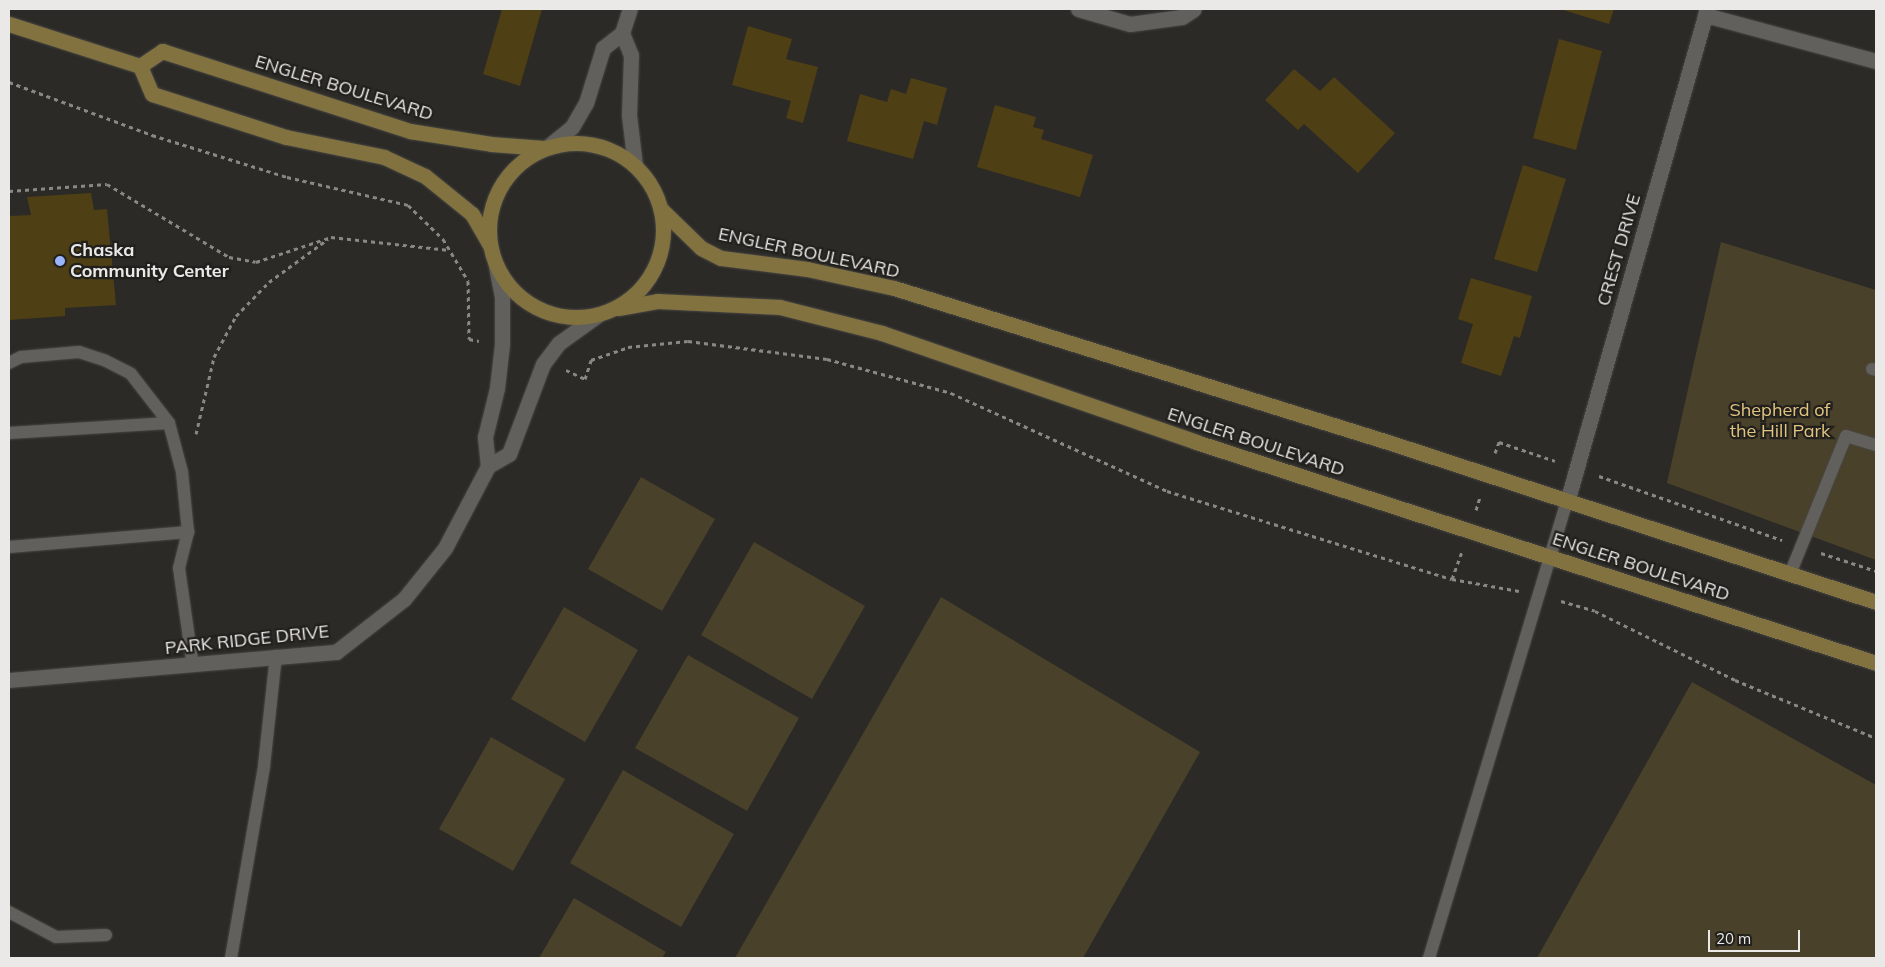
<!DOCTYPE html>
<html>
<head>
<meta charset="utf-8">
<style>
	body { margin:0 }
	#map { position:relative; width:1885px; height:967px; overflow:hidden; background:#2b2a26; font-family:Mulish,sans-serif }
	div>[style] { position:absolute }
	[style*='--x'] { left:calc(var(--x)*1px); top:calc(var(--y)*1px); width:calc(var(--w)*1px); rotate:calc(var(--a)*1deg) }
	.green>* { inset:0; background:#4a412a }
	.building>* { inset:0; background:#4f3f14 }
	.path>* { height:3px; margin-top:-1.5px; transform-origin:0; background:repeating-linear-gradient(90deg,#8a8885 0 4px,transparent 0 8px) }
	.roads { filter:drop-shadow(0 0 1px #484643) drop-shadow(0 0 1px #484643) }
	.service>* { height:12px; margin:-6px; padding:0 6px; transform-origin:6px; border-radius:6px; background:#62605c }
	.minor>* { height:15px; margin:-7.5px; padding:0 7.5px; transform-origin:7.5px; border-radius:7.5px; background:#62605c }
	.secondary>* { height:15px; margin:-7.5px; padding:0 7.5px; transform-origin:7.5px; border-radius:7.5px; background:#817240 }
	.secondary>.ring { margin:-7.5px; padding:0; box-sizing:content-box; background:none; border:15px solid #817240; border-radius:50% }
	.dots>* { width:14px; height:14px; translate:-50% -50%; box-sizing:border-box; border:2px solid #22201c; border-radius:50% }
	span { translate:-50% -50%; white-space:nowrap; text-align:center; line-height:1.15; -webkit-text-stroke:4.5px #22201c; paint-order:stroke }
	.street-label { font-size:18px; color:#ebe9e7 }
	.poi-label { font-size:18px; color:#ebe9e7; font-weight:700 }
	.left { translate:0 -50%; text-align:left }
	.park-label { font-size:18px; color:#e1c480 }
	.frame { position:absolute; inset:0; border:10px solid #ebe9e7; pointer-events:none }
	.scale { position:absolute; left:1708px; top:930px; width:92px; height:22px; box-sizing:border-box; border:2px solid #ebe9e7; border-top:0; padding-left:6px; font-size:15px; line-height:18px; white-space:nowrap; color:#ebe9e7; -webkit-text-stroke:4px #22201c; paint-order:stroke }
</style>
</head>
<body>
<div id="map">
	<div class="green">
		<div style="clip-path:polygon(1721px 242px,1876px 290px,1876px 560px,1667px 483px)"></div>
		<div style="clip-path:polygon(641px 477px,715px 519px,662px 611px,588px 569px)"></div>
		<div style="clip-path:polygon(754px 542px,865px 606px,812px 699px,701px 635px)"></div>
		<div style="clip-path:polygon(941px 597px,1200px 752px,1083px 958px,735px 958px)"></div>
		<div style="clip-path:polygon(564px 607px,638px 650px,585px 742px,511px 699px)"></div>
		<div style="clip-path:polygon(688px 655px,799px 718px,747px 811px,635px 748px)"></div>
		<div style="clip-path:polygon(1692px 682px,1876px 785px,1876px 958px,1537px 958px)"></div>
		<div style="clip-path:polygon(491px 737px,565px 779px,513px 871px,439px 829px)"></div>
		<div style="clip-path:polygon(623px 770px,734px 834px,681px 927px,570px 863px)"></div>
		<div style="clip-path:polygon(574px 898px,666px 952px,662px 958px,539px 958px)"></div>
	</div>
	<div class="building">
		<div style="clip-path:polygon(502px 9px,542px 9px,520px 86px,483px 74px)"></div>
		<div style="clip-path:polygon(1560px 9px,1614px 9px,1609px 24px)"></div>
		<div style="clip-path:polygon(748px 26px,792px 39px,786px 59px,818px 67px,803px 123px,786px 118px,791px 101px,732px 85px)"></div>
		<div style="clip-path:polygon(1559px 39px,1602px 51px,1576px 150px,1533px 138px)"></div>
		<div style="clip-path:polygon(1294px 69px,1320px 91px,1334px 77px,1395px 133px,1358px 173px,1304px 124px,1298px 130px,1265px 100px)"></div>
		<div style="clip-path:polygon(911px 78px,947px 88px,937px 125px,924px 121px,913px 159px,847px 141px,860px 94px,887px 102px,891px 89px,906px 94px)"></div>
		<div style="clip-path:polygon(995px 105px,1036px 117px,1033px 127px,1044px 130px,1041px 139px,1093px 155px,1080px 197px,977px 167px)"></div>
		<div style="clip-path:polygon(1523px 165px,1566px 179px,1537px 272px,1494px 259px)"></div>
		<div style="clip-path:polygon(91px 193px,94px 210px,107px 209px,116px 305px,65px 308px,65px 316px,9px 320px,9px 216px,31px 215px,27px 197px)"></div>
		<div style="clip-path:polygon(1471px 278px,1532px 296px,1520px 338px,1514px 336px,1501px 376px,1461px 363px,1473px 324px,1458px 319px)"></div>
	</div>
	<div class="path">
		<div style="--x:9;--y:82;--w:153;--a:20.3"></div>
		<div style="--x:152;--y:135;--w:141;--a:17.3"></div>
		<div style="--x:287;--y:177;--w:124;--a:13"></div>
		<div style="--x:408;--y:205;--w:49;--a:44.2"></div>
		<div style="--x:443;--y:239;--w:49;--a:59.2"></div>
		<div style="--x:468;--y:281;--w:58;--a:89"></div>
		<div style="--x:469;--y:339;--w:10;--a:11"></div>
		<div style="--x:9;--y:191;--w:98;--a:-4.1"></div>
		<div style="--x:107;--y:184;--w:142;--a:30.9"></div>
		<div style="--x:229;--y:257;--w:27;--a:10"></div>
		<div style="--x:256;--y:262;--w:79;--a:-18.4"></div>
		<div style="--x:331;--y:237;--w:119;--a:6.3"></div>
		<div style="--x:566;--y:370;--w:21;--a:25"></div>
		<div style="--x:585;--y:379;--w:20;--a:-72"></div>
		<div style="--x:591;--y:360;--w:39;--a:-19"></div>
		<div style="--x:628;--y:347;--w:60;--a:-5.7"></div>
		<div style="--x:688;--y:341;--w:140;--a:7.4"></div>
		<div style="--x:827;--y:359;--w:129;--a:15.3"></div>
		<div style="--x:951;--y:393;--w:237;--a:24.4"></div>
		<div style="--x:1167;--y:491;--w:298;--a:17.2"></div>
		<div style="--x:1452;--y:579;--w:68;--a:10.2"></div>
		<div style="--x:196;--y:434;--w:79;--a:-76.8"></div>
		<div style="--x:214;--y:357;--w:47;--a:-61.8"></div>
		<div style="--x:236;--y:316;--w:47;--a:-45.9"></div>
		<div style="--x:269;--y:282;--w:73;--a:-36.1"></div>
		<div style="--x:1495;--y:453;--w:12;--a:-70"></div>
		<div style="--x:1499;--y:442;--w:59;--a:18.7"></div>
		<div style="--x:1599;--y:476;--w:194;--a:19.3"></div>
		<div style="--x:1476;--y:510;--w:14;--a:-73"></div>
		<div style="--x:1821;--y:553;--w:58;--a:18.1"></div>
		<div style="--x:1452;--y:579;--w:30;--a:-70"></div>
		<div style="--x:1561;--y:601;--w:35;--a:16"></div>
		<div style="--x:1595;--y:611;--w:156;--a:26.2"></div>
		<div style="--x:1735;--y:680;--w:152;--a:22.4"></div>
	</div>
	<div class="roads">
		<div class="service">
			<div style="--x:9;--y:363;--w:13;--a:-27"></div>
			<div style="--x:21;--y:357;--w:58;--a:-4.9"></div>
			<div style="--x:79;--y:352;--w:28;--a:18"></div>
			<div style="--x:106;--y:361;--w:28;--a:27"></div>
			<div style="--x:131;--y:374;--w:62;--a:52.2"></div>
			<div style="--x:1872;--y:369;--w:4;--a:14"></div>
			<div style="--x:9;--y:433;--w:160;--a:-3.6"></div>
			<div style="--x:169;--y:423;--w:51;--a:75.1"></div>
			<div style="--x:182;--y:472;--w:60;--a:84.3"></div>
			<div style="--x:188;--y:532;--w:37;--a:104"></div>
			<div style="--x:179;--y:568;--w:99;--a:81.9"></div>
			<div style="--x:9;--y:547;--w:180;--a:-4.8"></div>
			<div style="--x:1790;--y:574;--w:149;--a:-67.9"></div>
			<div style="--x:1846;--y:436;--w:31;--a:17"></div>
			<div style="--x:9;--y:912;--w:53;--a:28"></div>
			<div style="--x:56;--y:937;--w:50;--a:-2.3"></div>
			<div style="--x:231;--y:958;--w:195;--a:-80.2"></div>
			<div style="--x:264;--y:766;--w:111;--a:-83.8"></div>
			<div style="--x:1429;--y:958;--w:476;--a:-73.2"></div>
		</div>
		<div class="minor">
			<div style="--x:1078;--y:9;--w:54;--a:16.1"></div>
			<div style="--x:1130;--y:24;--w:52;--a:-7.7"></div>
			<div style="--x:1182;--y:17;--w:14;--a:-34"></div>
			<div style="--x:1705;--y:15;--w:177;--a:15.1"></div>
			<div style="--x:622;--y:33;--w:24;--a:68"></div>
			<div style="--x:631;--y:55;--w:60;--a:91.9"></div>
			<div style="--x:629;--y:115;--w:50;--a:83.2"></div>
			<div style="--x:546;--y:148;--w:33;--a:-39"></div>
			<div style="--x:572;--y:127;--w:28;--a:-60"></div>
			<div style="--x:586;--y:103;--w:58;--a:-72.8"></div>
			<div style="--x:603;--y:48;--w:24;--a:-38"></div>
			<div style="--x:622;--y:33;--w:25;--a:-72"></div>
			<div style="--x:488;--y:466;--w:24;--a:-30"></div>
			<div style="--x:509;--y:454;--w:96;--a:-69.3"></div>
			<div style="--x:543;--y:364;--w:26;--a:-53"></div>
			<div style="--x:559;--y:343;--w:48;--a:-35.7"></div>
			<div style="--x:1567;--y:502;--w:512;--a:-74.15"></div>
			<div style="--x:9;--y:680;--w:328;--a:-4.9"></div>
			<div style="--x:336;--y:652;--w:86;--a:-37.9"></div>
			<div style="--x:404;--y:599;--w:65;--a:-51.2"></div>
			<div style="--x:445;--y:548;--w:93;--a:-62.3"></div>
			<div style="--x:488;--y:466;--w:29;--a:-96"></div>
			<div style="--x:485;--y:437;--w:50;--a:-76.2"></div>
			<div style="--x:497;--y:388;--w:44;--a:-83.5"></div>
			<div style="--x:502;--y:344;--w:47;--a:-90"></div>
			<div style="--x:502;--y:297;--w:33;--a:-101"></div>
		</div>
		<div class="secondary">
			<div style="--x:9;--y:24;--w:138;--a:17.8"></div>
			<div style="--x:140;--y:66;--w:30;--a:67"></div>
			<div style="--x:152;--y:94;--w:141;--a:17.8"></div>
			<div style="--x:286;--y:137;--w:100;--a:11.5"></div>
			<div style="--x:384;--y:157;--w:45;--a:24.9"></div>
			<div style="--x:425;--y:176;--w:60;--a:39"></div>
			<div style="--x:472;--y:214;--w:36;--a:60"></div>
			<div style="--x:140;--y:66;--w:27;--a:-34"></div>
			<div style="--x:162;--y:51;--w:261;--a:17.9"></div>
			<div style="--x:410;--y:131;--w:82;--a:9.1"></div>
			<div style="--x:491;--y:144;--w:53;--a:4.3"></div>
			<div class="ring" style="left:489px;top:143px;width:159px;height:159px"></div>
			<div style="--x:662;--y:210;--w:54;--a:44.3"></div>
			<div style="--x:701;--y:248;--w:22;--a:27"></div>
			<div style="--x:721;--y:258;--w:87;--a:7.3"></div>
			<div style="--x:807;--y:269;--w:89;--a:12.3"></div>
			<div style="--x:894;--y:288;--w:521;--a:17.32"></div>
			<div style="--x:1391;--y:443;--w:510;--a:18.15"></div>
			<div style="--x:618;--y:308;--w:40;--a:-10"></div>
			<div style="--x:657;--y:301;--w:123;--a:2.8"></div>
			<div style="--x:780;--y:307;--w:105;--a:14.3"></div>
			<div style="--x:882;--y:333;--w:332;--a:19.1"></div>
			<div style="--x:1196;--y:442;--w:715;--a:18"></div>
		</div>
	</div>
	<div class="dots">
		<div style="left:60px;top:261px;background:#99b5fd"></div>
	</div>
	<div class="street-label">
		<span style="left:344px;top:88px;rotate:17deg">ENGLER BOULEVARD</span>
		<span style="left:1619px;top:250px;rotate:-74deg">CREST DRIVE</span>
		<span style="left:809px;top:253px;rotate:12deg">ENGLER BOULEVARD</span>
		<span style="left:1256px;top:442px;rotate:18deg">ENGLER BOULEVARD</span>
		<span style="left:1641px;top:567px;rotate:18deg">ENGLER BOULEVARD</span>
		<span style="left:247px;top:640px;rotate:-6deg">PARK RIDGE DRIVE</span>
	</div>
	<div class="poi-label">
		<span class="left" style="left:70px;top:261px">Chaska<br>Community Center</span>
	</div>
	<div class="park-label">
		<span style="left:1780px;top:421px">Shepherd of<br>the Hill Park</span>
	</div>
	<div class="frame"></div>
	<div class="scale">20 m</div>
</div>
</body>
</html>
